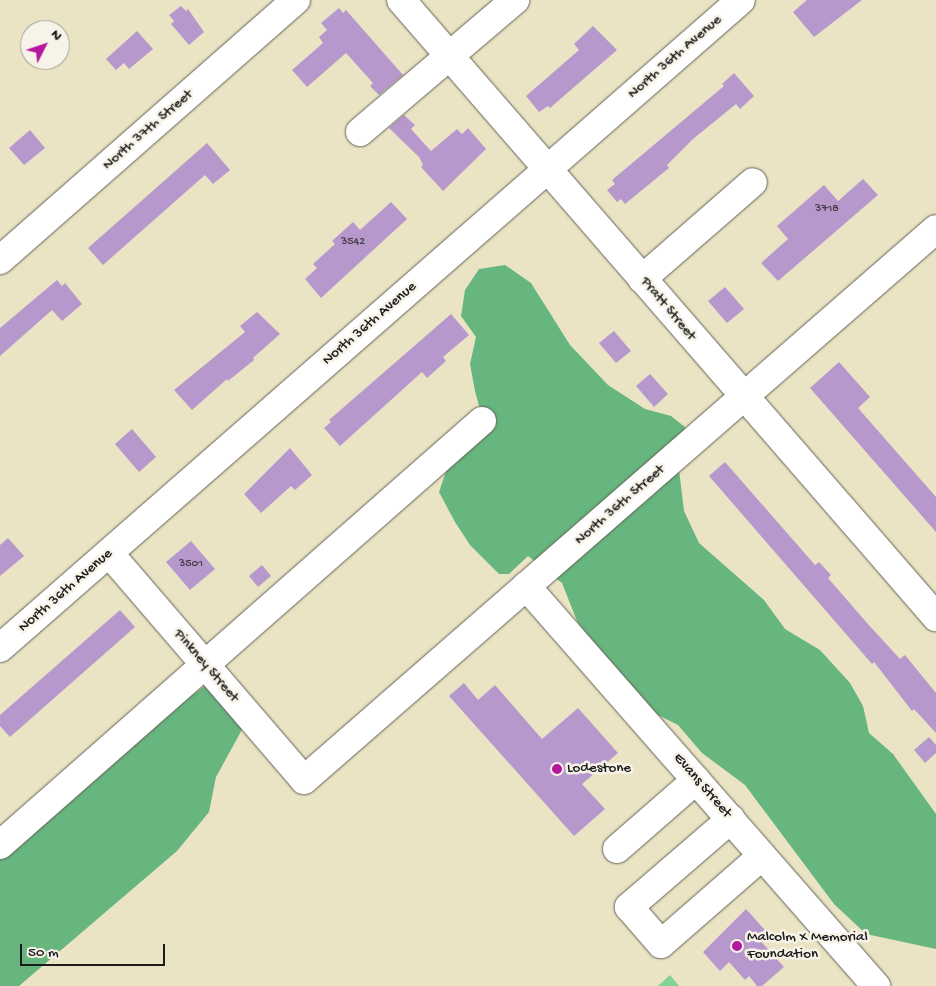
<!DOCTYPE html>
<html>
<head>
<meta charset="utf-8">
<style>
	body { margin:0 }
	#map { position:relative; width:936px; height:986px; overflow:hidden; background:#eae4c5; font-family:"Gochi Hand",sans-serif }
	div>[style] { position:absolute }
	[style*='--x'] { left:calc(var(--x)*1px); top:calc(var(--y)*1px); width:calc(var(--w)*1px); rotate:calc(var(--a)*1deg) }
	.green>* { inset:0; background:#7fd396 }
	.forest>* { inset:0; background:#67b57f }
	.building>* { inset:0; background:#b798cc }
	.roads { filter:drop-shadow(0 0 1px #646257) drop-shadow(0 0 1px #646257) }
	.minor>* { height:28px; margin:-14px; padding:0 14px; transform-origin:14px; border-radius:14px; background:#fff }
	.dots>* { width:14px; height:14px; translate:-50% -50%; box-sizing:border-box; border:2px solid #f7f3e8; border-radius:50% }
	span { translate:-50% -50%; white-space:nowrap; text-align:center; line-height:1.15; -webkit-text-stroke:5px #f7f3e8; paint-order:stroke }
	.number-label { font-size:12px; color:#433b48 }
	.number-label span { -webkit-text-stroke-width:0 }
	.street-label { font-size:15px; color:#1c1c1c }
	.poi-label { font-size:15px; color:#1c1c1c }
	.left { translate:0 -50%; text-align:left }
	.north { position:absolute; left:20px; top:20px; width:50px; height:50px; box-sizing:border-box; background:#f7f3e8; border:1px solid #9f9d96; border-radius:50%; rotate:49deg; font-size:14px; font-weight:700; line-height:20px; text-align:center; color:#1c1c1c }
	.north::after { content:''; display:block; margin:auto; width:18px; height:22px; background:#b5179e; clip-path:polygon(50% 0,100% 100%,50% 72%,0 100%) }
	.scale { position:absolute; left:20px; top:944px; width:145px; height:22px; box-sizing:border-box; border:2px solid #1c1c1c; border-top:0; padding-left:6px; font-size:15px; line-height:18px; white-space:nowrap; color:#1c1c1c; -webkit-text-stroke:4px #f7f3e8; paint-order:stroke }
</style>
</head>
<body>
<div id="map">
	<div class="green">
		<div style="clip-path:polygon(670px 975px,679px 986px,658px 986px)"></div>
	</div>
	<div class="forest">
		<div style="clip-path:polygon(505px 265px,531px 283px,570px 345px,608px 385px,645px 409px,671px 416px,685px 427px,679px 470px,684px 511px,699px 543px,764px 600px,785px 629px,820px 650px,850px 683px,863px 706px,869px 733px,893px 754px,936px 814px,936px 949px,866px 934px,834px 904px,745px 785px,702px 753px,678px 725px,650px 711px,605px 660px,577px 621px,562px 583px,528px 556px,509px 574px,499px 574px,470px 545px,455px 522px,439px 492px,450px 459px,490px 422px,479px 406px,475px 391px,470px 364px,476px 337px,461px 316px,465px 290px,479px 269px)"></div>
		<div style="clip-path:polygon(208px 684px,244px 726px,216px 777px,209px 812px,177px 851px,19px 986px,0 986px,0 828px)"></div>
	</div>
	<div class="building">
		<div style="clip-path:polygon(807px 0,862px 0,814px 37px,793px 12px)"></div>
		<div style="clip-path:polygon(181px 6px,186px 11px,188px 9px,204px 32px,189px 45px,171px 24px,174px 21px,169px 15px)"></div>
		<div style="clip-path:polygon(339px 8px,343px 13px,346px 10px,403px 75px,379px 95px,370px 86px,373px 83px,346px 53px,307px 87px,292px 70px,323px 43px,319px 37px,327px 30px,321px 23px)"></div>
		<div style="clip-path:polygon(593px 26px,617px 50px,550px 108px,548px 106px,539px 112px,526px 96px,579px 50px,574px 44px)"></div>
		<div style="clip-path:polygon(137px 31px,153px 49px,129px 69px,124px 63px,116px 70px,106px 59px)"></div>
		<div style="clip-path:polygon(734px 73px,754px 96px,740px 109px,736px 104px,693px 139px,667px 165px,669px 168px,625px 204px,621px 199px,617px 202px,607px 190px,615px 184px,612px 180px,724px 86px,722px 84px)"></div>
		<div style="clip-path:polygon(404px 115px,415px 125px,411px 129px,431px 151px,457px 129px,462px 134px,468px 128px,486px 149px,443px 191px,421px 167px,423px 165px,419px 157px,389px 128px)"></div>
		<div style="clip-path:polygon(30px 130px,45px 148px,24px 165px,9px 148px)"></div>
		<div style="clip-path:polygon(207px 143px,230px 170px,213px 184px,205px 175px,103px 265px,88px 248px)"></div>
		<div style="clip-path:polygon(863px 179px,878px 195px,778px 281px,761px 263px,788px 239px,777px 226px,824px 185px,838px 201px)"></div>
		<div style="clip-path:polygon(391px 202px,407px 219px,321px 298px,305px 279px,317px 268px,313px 264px,335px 244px,332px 241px,353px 222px,360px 230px)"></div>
		<div style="clip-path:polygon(57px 280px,62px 286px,65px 283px,82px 304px,62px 321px,52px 310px,0 356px,0 328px)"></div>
		<div style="clip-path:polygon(725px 287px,744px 309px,727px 323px,708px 301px)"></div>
		<div style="clip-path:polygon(257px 312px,280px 334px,253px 358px,254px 360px,228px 381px,227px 379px,192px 410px,174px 390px,245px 332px,240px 326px)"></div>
		<div style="clip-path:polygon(451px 314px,469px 335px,443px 357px,446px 361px,427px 378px,422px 372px,340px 446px,324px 428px,331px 422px,329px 420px)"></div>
		<div style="clip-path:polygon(614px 331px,631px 351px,616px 363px,599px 343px)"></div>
		<div style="clip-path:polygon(839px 362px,870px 397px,858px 408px,936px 497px,936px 532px,810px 388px)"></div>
		<div style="clip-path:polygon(650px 374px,668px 394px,654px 407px,636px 386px)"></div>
		<div style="clip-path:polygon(132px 429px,156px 457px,139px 472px,115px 444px)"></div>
		<div style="clip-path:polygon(290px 448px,312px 475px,295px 490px,291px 486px,261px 513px,244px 494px)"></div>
		<div style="clip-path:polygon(725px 462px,815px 565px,819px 562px,831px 575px,828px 578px,867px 623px,900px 659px,905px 655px,936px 693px,936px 733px,914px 709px,912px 711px,874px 662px,872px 664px,709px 476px)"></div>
		<div style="clip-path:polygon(8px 538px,24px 556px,0 576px,0 545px)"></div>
		<div style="clip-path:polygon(191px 541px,215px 569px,190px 590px,166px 562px)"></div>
		<div style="clip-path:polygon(262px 565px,271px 576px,258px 587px,249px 576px)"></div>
		<div style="clip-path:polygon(120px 610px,135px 627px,10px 737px,0 726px,0 715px)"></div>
		<div style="clip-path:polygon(464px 683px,478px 700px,495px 685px,542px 739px,578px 708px,618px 753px,582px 784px,605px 809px,574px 836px,449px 696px)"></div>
		<div style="clip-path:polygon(929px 737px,936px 745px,936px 753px,925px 763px,914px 750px)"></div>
		<div style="clip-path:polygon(746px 909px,765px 930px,757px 937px,784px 967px,762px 986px,757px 986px,749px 976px,745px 980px,729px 962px,720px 971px,703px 952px)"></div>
	</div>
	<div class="roads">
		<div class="minor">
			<div style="--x:401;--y:0;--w:817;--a:49.07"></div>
			<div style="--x:360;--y:132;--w:204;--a:-40.4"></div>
			<div style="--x:0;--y:260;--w:394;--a:-41.3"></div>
			<div style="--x:642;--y:279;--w:147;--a:-41.1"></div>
			<div style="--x:109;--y:553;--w:299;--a:49.3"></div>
			<div style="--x:304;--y:780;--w:838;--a:-41.08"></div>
			<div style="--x:526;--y:586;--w:532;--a:48.81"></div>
			<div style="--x:0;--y:648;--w:984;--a:-41.17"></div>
			<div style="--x:731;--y:819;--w:135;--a:139.2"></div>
			<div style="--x:629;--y:907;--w:49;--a:49.1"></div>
			<div style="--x:661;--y:944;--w:134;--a:-41.1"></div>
			<div style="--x:0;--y:845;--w:642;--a:-41.34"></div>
			<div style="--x:617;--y:849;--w:105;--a:-41.1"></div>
		</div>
	</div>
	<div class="dots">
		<div style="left:557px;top:769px;background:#b5179e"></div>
		<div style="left:737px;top:946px;background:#b5179e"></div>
	</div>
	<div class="number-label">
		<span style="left:827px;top:210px">3718</span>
		<span style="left:353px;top:243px">3542</span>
		<span style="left:191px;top:565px">3501</span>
	</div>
	<div class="street-label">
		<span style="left:675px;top:57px;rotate:-41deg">North 36th Avenue</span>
		<span style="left:148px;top:130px;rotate:-41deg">North 37th Street</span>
		<span style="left:668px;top:309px;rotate:50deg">Pratt Street</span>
		<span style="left:370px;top:324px;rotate:-41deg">North 36th Avenue</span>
		<span style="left:620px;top:505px;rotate:-41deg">North 36th Street</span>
		<span style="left:66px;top:591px;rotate:-41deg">North 36th Avenue</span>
		<span style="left:206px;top:666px;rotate:49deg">Pinkney Street</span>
		<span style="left:702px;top:786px;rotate:49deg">Evans Street</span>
	</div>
	<div class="poi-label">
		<span class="left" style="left:567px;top:769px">Lodestone</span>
		<span class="left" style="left:747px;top:946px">Malcolm X Memorial<br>Foundation</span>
	</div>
	<div class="north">N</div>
	<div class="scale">50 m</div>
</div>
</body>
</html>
